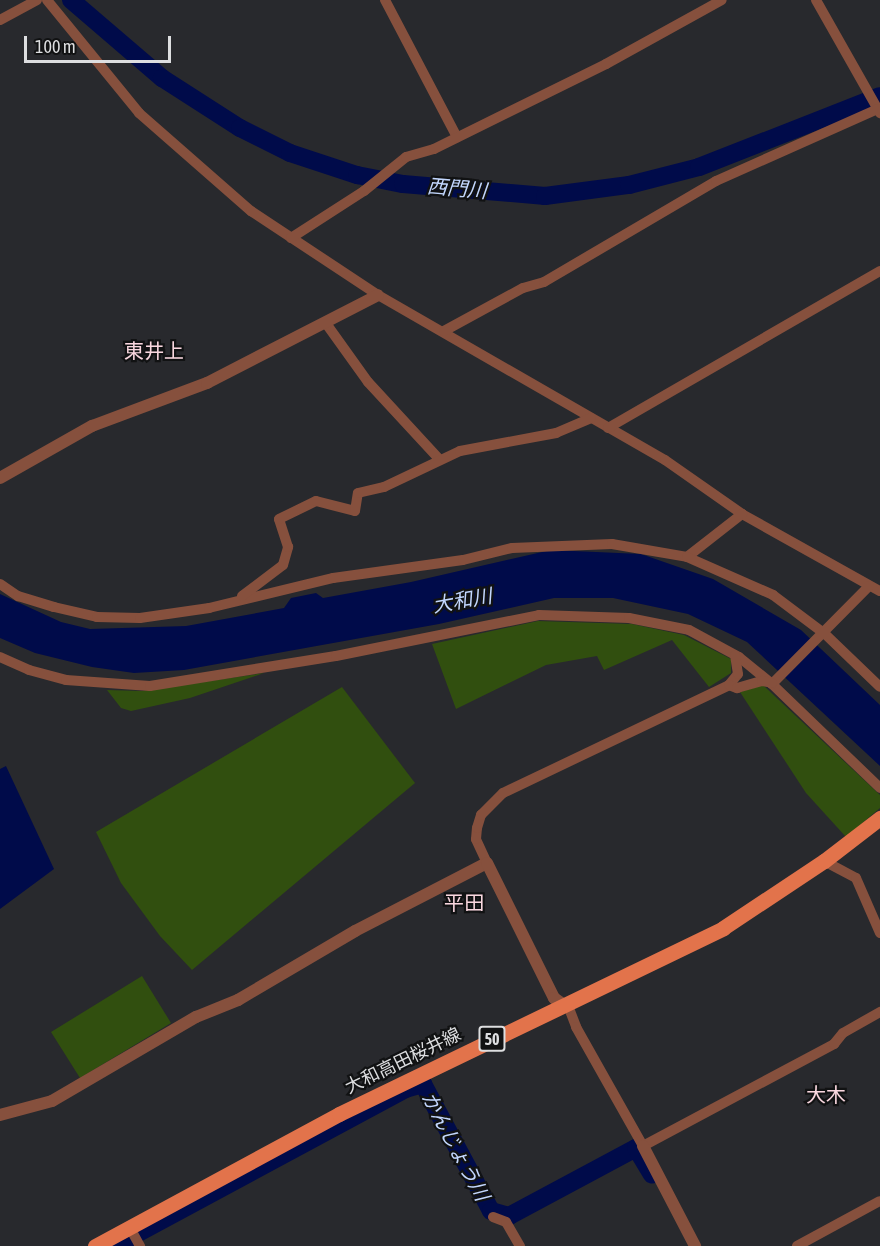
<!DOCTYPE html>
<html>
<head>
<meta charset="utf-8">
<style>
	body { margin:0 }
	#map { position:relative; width:880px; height:1246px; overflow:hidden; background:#28292d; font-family:"Asap Condensed","Noto Sans JP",sans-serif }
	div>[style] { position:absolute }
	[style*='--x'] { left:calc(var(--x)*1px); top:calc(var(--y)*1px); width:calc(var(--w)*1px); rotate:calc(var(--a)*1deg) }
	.green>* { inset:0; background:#314f0f }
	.water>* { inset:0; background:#000b4a }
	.river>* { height:18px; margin:-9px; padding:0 9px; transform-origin:9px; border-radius:9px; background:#000b4a }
	.minor>* { height:10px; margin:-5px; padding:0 5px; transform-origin:5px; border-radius:5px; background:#86503d }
	.tertiary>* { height:12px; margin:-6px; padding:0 6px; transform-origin:6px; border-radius:6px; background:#86503d }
	.primary>* { height:15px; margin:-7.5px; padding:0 7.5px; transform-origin:7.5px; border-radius:7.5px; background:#e2734b }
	span { translate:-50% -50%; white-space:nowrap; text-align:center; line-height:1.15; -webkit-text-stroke:4.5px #111213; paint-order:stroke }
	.shield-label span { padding:2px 4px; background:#111213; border:2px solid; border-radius:4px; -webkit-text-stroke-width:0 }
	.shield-label { font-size:16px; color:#dddee0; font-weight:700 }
	.street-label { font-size:18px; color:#dddee0 }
	.water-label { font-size:20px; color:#c3d7fe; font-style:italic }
	.neighbourhood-label { font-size:20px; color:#f9d7df }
	.scale { position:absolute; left:24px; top:36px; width:147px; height:27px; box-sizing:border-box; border:3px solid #dddee0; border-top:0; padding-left:8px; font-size:18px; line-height:21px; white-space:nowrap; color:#dddee0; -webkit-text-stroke:4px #111213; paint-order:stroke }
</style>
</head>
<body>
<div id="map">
	<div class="green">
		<div style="clip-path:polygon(538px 621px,632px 624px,684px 635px,731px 659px,731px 673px,709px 687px,672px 640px,604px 670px,597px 656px,546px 665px,456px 709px,432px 644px)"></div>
		<div style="clip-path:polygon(264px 673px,190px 698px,131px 711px,121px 708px,107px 690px,142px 691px)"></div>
		<div style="clip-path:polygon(763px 685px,880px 795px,880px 808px,846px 837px,806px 793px,740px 692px)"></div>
		<div style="clip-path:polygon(342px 687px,415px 783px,192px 970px,160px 936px,121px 883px,96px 832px)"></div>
		<div style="clip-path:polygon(142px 976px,171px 1023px,80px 1078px,51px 1032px)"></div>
	</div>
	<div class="water">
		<div style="clip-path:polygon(551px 550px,641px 554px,713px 579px,801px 630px,880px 705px,880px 766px,747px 642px,688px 614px,613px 598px,554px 598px,439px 624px,184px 670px,134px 673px,92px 667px,35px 653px,0 638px,0 594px,61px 622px,90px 629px,186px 626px,284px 608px,291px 598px,316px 593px,323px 598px,411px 582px)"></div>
		<div style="clip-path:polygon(6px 766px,54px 869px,0 909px,0 769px)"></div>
	</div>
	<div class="river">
		<div style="--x:71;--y:0;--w:120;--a:40.6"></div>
		<div style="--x:162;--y:78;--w:93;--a:32.7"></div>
		<div style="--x:240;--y:128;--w:56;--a:26.6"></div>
		<div style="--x:290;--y:153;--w:71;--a:18.2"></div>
		<div style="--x:357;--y:175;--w:47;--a:11.1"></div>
		<div style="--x:403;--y:184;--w:143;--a:4.8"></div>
		<div style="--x:545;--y:196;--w:85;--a:-7.5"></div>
		<div style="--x:629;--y:185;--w:72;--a:-14.4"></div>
		<div style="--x:699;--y:167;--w:194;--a:-21.4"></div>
		<div style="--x:114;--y:1246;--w:331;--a:-28.3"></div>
		<div style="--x:405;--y:1089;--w:19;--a:-16"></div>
		<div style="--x:423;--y:1084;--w:144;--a:61.8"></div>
		<div style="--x:491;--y:1211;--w:19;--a:16"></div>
		<div style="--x:509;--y:1216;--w:144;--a:-28.2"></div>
		<div style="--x:636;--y:1148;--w:31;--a:59"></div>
	</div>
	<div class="minor">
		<div style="--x:47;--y:0;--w:146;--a:50.8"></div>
		<div style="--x:139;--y:113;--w:149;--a:41.2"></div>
		<div style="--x:251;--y:211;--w:152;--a:33.5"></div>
		<div style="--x:378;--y:295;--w:331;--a:29.9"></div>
		<div style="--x:665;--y:460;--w:94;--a:35"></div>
		<div style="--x:742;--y:514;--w:158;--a:29.2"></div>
		<div style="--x:385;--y:0;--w:155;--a:62.3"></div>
		<div style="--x:816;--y:0;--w:130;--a:60.5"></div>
		<div style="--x:0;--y:20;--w:42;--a:-28.4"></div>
		<div style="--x:291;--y:238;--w:87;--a:-32.8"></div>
		<div style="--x:364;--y:191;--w:54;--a:-39"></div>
		<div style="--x:406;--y:157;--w:29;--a:-16"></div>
		<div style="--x:434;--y:149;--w:192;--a:-26.3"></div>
		<div style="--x:606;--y:64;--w:132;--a:-28.9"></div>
		<div style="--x:325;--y:322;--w:74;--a:54.4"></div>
		<div style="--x:368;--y:382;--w:106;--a:47.3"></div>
		<div style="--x:444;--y:331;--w:90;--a:-28.6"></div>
		<div style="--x:523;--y:288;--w:22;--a:-16"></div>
		<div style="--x:544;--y:282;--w:199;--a:-30.4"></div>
		<div style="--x:716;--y:181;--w:177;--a:-24"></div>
		<div style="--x:608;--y:428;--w:314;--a:-30"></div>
		<div style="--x:687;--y:557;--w:70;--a:-38"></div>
		<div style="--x:0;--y:584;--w:22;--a:34"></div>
		<div style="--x:18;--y:596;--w:38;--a:17"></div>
		<div style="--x:54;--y:607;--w:44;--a:13.1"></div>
		<div style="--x:97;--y:617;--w:43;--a:1.3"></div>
		<div style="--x:140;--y:618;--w:70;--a:-8.2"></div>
		<div style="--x:209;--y:608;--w:128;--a:-13.6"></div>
		<div style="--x:333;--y:578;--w:131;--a:-7.9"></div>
		<div style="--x:463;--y:560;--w:50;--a:-13.8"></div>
		<div style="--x:512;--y:548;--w:100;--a:-2.3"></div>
		<div style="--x:612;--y:544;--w:76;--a:9.8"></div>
		<div style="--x:687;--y:557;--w:94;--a:23.8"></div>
		<div style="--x:773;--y:595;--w:65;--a:36.9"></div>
		<div style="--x:825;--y:634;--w:76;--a:43.9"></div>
		<div style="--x:242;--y:596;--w:51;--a:-37.1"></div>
		<div style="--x:283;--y:565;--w:19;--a:-74"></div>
		<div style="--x:288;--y:547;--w:29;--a:-108"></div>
		<div style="--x:279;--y:519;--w:41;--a:-25.9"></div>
		<div style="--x:316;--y:501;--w:40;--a:14.4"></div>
		<div style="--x:355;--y:511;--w:18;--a:-81"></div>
		<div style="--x:358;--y:493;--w:27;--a:-13"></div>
		<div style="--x:384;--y:487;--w:84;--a:-25.3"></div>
		<div style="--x:460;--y:451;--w:98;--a:-10.6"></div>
		<div style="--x:556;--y:433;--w:38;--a:-23"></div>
		<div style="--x:0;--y:657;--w:32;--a:24"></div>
		<div style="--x:29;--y:670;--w:38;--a:15"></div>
		<div style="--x:66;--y:680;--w:84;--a:4.1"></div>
		<div style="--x:150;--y:686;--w:188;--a:-9.2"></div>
		<div style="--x:336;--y:656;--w:207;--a:-11.4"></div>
		<div style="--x:539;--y:615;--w:90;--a:1.9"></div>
		<div style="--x:629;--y:618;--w:61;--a:11.3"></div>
		<div style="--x:689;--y:630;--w:57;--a:28.4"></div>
		<div style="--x:739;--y:657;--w:43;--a:39.3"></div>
		<div style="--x:772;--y:684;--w:150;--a:43.9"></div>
		<div style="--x:772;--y:684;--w:138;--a:-45.3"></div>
		<div style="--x:729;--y:685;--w:14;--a:-51"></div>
		<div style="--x:738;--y:674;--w:19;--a:-99"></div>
		<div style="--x:824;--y:861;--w:36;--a:28"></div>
		<div style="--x:856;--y:878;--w:60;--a:66.4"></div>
		<div style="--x:487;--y:863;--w:26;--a:-115"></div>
		<div style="--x:476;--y:839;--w:11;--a:-85"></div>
		<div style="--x:477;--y:828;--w:14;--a:-73"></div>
		<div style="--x:481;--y:815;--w:31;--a:-45"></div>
		<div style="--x:503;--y:793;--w:250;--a:-25.5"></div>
		<div style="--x:729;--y:685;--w:9;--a:21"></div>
		<div style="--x:737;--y:688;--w:26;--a:-16"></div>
		<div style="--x:762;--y:681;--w:10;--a:11"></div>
		<div style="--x:567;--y:1003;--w:26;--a:69"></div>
		<div style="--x:576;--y:1027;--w:137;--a:60.6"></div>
		<div style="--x:643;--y:1146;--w:217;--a:-28.1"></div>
		<div style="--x:834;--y:1044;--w:14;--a:-51"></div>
		<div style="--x:843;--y:1033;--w:43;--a:-29.6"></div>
		<div style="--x:493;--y:1217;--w:14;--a:21"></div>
		<div style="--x:506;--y:1222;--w:28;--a:60"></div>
		<div style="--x:130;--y:1228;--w:21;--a:61"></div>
		<div style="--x:797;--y:1246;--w:94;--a:-28.5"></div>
	</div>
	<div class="tertiary">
		<div style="--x:0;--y:478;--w:106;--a:-29.5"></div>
		<div style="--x:92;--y:426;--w:123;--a:-20.5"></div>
		<div style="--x:207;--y:383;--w:192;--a:-27.2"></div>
		<div style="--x:0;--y:1115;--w:54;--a:-15.1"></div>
		<div style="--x:52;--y:1101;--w:167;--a:-30.3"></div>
		<div style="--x:196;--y:1017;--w:45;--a:-22"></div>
		<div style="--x:238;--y:1000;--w:136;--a:-30.5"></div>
		<div style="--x:355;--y:931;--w:148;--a:-27.3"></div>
		<div style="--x:487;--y:863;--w:151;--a:63.6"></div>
		<div style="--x:554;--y:998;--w:12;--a:35"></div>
		<div style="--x:643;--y:1146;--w:113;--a:62.5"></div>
	</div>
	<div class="primary">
		<div style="--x:95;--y:1246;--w:277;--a:-28.4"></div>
		<div style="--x:339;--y:1114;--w:427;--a:-25.8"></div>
		<div style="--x:723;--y:928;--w:121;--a:-33.6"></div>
		<div style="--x:824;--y:861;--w:71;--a:-37.5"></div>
	</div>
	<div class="shield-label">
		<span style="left:492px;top:1039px">50</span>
	</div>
	<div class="street-label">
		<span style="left:403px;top:1061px;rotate:-26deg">大和高田桜井線</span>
	</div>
	<div class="water-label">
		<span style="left:457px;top:188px;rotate:5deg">西門川</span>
		<span style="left:462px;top:600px;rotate:-10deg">大和川</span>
		<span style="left:456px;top:1146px;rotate:62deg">かんじょう川</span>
	</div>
	<div class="neighbourhood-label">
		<span style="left:154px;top:350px">東井上</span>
		<span style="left:464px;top:902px">平田</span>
		<span style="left:826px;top:1094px">大木</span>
	</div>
	<div class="scale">100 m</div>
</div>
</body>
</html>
